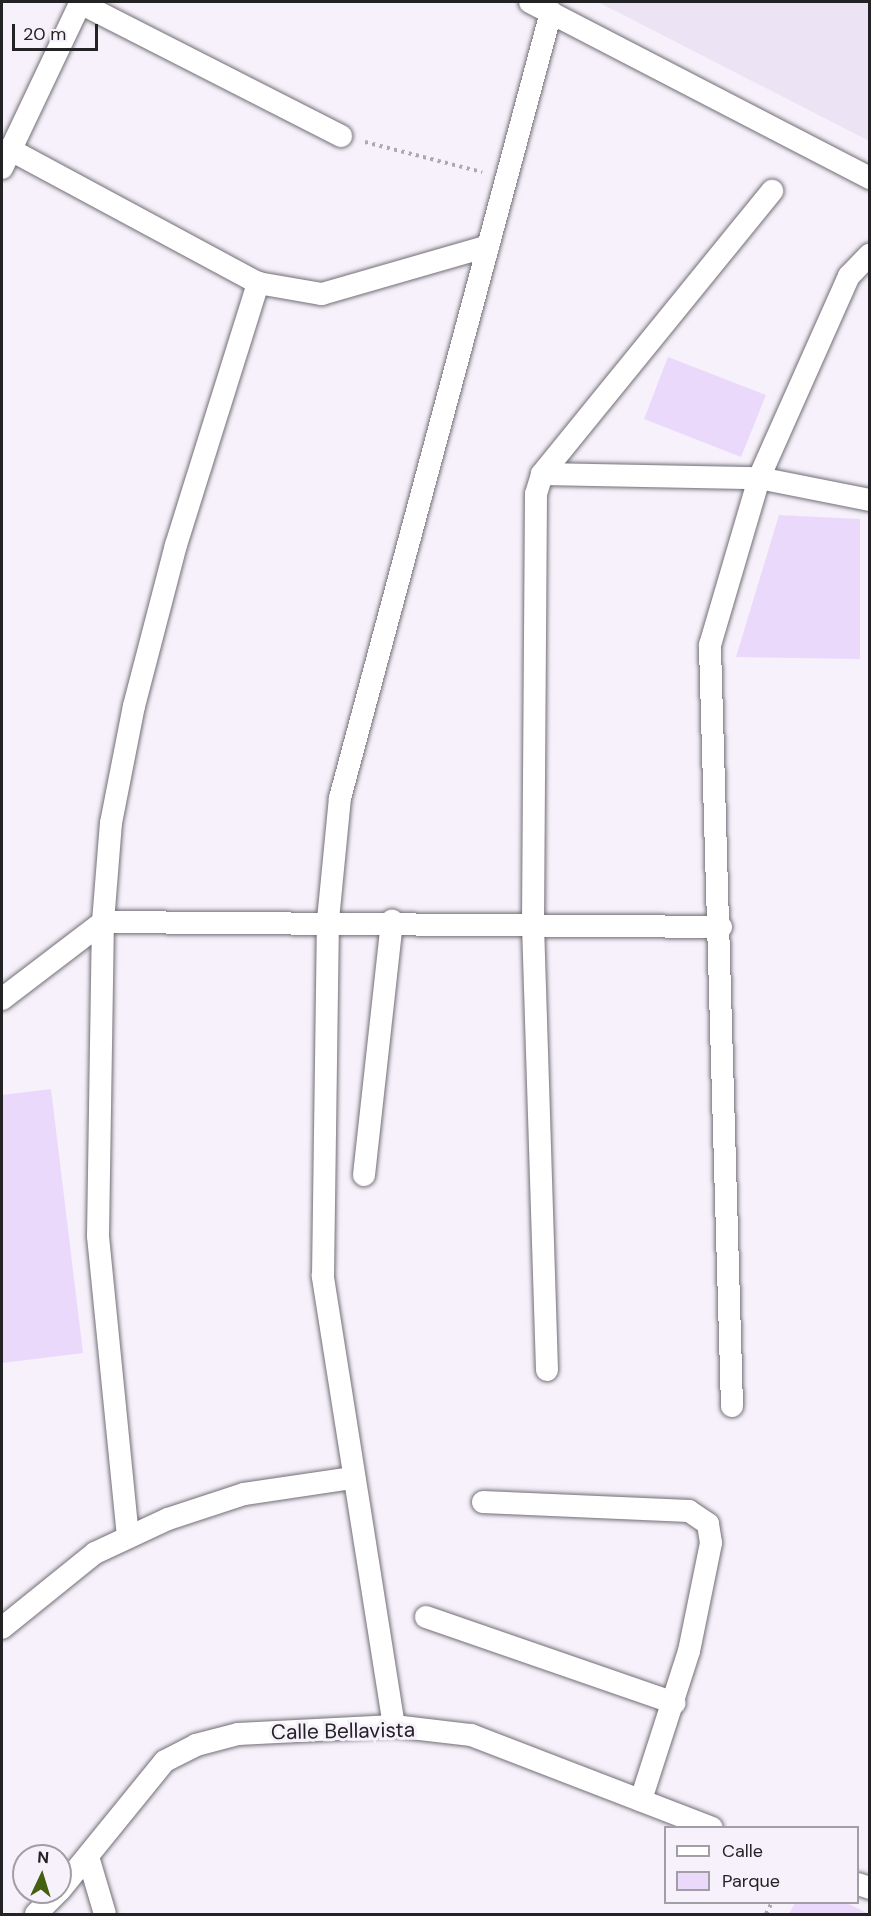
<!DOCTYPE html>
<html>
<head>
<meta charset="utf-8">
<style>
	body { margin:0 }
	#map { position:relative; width:871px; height:1916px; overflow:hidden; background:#f6f1fa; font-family:"DM Sans",sans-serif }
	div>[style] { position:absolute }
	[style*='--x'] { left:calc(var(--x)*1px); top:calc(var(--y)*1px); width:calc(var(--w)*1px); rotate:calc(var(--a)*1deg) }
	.built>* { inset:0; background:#ece4f4 }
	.green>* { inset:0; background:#ebd9fc }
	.path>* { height:4px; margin-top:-2px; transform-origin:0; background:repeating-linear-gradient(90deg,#ada9b0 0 3px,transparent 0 7.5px) }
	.roads { filter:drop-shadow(0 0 2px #726e76) drop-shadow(0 0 2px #726e76) }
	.minor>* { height:22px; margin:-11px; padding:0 11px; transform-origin:11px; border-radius:11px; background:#fff }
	span { translate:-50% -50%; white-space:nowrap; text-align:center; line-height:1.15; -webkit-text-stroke:6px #f6f1fa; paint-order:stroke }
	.street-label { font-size:21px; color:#232225 }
	.frame { position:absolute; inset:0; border:3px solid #232225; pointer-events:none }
	.legend { position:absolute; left:664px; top:1826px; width:195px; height:78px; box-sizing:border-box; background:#f6f1fa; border:2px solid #a29ea5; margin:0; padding:8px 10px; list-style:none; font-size:18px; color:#232225 }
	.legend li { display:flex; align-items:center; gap:12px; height:30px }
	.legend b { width:30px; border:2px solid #a29ea5 }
	.north { position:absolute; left:12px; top:1844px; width:60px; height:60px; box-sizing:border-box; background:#f6f1fa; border:2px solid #a29ea5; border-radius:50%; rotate:4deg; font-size:16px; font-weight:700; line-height:24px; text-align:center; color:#232225 }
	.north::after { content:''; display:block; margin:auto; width:21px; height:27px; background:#446011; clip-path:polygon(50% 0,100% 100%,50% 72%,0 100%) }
	.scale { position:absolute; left:12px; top:24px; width:86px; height:27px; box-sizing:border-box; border:3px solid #232225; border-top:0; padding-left:8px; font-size:18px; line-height:21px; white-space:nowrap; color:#232225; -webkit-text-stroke:4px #f6f1fa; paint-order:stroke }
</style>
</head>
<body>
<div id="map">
	<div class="built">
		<div style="clip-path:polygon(598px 2px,869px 2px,869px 141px)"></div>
	</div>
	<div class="green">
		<div style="clip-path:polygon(668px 357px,766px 395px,741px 457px,644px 419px)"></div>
		<div style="clip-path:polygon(779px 515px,860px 519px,860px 659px,736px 657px)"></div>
		<div style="clip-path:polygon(51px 1089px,83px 1353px,2px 1363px,2px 1095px)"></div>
		<div style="clip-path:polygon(795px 1903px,847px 1903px,869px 1914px,789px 1914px)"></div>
	</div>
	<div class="path">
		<div style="--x:365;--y:142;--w:121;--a:14.4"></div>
		<div style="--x:766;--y:1914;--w:13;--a:-63"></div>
	</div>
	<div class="roads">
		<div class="minor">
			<div style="--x:530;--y:2;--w:383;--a:27.4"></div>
			<div style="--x:80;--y:3;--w:293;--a:27"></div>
			<div style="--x:9;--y:149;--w:283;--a:28.3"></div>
			<div style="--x:258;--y:283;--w:65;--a:9.8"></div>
			<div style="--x:322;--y:294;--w:173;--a:-16.1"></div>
			<div style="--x:2;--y:168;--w:184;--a:-64.6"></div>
			<div style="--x:542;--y:474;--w:217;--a:1.1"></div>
			<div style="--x:759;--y:478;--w:113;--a:11.2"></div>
			<div style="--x:2;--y:999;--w:127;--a:-37.3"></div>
			<div style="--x:103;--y:922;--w:618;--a:0.46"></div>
			<div style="--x:364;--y:1175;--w:256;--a:-83.7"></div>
			<div style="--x:547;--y:1370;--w:447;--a:-91.8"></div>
			<div style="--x:533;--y:923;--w:429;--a:-89.6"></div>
			<div style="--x:536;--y:494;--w:21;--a:-73"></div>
			<div style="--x:542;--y:474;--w:365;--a:-50.9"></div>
			<div style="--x:732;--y:1406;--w:761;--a:-91.66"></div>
			<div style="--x:710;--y:645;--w:174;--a:-73.6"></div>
			<div style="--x:759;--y:478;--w:221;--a:-66"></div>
			<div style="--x:849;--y:276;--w:30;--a:-46"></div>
			<div style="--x:483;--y:1502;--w:206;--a:2.5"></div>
			<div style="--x:689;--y:1511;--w:23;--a:34"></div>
			<div style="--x:708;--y:1524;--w:19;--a:81"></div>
			<div style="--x:711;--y:1543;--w:110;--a:101.5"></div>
			<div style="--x:689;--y:1651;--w:157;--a:107.9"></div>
			<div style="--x:128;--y:1537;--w:302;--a:-95.7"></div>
			<div style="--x:98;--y:1236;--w:314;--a:-89.1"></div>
			<div style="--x:103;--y:922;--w:99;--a:-85.4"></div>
			<div style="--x:111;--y:823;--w:119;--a:-78.9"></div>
			<div style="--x:134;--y:706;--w:166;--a:-75.4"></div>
			<div style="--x:176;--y:545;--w:275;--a:-72.6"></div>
			<div style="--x:426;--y:1617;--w:263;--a:19.1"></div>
			<div style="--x:2;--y:1628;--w:119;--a:-38.9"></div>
			<div style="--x:95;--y:1553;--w:81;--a:-25"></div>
			<div style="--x:168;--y:1519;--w:80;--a:-18.2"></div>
			<div style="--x:244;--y:1494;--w:110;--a:-8.4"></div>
			<div style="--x:394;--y:1726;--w:456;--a:-99"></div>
			<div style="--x:323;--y:1276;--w:356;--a:-89.2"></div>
			<div style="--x:328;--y:920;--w:123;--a:-84.4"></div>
			<div style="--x:340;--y:798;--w:814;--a:-74.97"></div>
			<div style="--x:89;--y:1860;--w:56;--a:73.5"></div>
			<div style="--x:858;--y:1884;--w:13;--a:18"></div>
			<div style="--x:60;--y:1890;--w:166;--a:-50.9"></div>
			<div style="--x:165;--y:1761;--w:35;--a:-27"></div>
			<div style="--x:196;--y:1745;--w:43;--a:-14.7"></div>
			<div style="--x:238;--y:1734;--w:156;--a:-2.9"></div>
			<div style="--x:394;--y:1726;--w:78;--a:6.7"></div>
			<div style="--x:471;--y:1735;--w:258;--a:21.1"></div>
			<div style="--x:36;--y:1914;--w:31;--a:-45"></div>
		</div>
	</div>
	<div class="street-label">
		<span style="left:343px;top:1731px;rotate:-1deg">Calle Bellavista</span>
	</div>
	<div class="frame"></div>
	<ul class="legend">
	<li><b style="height:8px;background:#fff"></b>Calle</li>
	<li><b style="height:16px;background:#ebd9fc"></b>Parque</li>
	</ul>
	<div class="north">N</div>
	<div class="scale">20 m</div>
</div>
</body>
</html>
